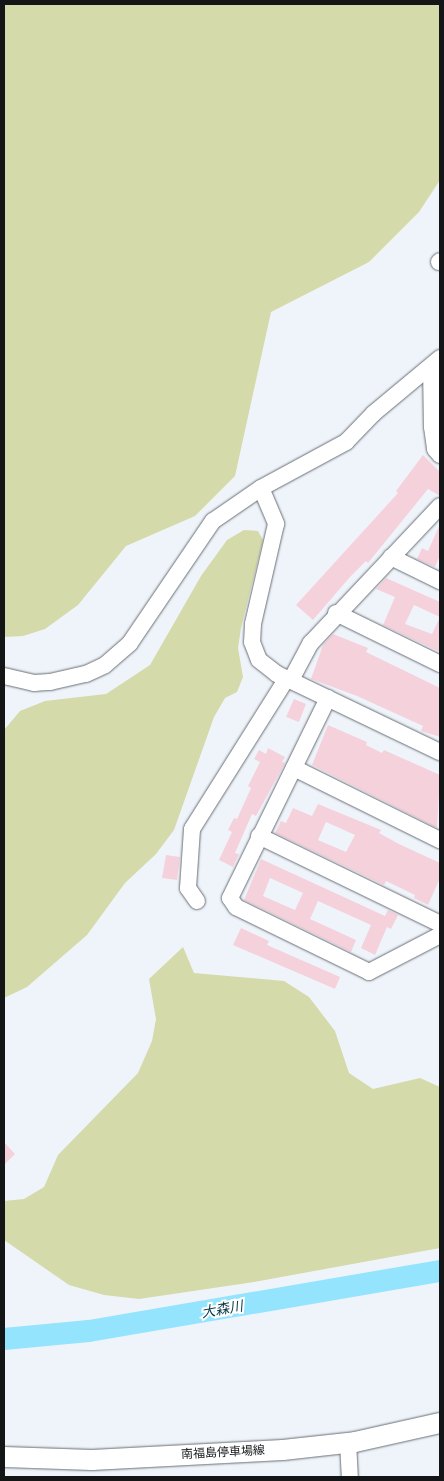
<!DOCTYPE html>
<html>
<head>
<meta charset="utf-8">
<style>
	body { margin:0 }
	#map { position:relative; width:444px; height:1481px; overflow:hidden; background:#eff4fb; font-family:"Archivo Narrow","Noto Sans JP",sans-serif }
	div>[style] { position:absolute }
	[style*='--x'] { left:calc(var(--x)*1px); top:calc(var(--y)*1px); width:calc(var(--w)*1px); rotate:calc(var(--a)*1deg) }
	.green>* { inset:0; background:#d4daa9 }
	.river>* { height:22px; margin:-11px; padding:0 11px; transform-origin:11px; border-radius:11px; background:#95e4fd }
	.building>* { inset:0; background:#f5d1dc }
	.roads { filter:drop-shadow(0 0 1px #696e74) drop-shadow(0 0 1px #696e74) }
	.minor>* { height:16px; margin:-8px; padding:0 8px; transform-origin:8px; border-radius:8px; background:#fff }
	.major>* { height:20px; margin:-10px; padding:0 10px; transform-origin:10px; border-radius:10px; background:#fff }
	span { translate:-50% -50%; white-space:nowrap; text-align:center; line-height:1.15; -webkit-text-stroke:4px #fff; paint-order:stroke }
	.street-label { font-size:12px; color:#131517 }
	.water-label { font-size:14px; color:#053844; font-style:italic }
	.frame { position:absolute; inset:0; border:5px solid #131517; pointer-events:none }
</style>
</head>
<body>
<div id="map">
	<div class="green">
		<div style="clip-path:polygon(4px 4px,440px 4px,440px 180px,419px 212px,369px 262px,271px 312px,235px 476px,195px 516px,126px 546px,78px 605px,45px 629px,23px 636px,4px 637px)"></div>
		<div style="clip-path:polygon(244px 530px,258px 531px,263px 540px,241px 628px,238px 648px,243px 677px,237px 692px,225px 698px,214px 717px,174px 830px,156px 854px,125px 883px,87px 935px,27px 987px,4px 998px,4px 730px,20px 711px,45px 701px,106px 694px,150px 665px,201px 576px,227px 540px)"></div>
		<div style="clip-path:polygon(183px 947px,194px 973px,284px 981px,309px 997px,335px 1031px,349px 1073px,373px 1089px,420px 1078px,440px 1087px,440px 1248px,254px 1282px,139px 1299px,104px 1295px,69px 1285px,4px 1240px,4px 1201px,24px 1199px,44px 1187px,58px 1155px,138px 1073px,152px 1041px,156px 1019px,149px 979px)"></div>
	</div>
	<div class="river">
		<div style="--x:4;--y:1339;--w:85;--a:-5.4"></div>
		<div style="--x:89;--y:1331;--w:356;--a:-9.7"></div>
	</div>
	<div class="building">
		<div style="clip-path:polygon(423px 455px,440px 472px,440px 496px,428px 489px,368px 563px,366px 561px,350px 577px,313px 620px,296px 605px,398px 493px,396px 491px)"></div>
		<div style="clip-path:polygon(440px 524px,440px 555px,435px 567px,417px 559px,422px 548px,428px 551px)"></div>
		<div style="clip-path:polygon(evenodd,386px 578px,440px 602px,440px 652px,383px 625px,395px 597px,376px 589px,386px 578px,414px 605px,440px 617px,432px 634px,405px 624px,414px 605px)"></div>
		<div style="clip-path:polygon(333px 634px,368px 648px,366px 652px,440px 688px,440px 737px,421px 731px,423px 726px,357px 696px,311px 679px,323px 645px)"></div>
		<div style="clip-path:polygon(294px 699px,306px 704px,299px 722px,286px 717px)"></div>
		<div style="clip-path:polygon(328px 725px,367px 742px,366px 745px,382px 753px,384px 750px,440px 775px,437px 828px,312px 765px)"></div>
		<div style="clip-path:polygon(268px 748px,285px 757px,282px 762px,285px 763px,256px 816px,252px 814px,235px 853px,239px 854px,233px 867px,219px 860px,232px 832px,228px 830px,234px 818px,237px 819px,251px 788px,248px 786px,260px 762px,254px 759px,259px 750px,266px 754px)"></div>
		<div style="clip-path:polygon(evenodd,318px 804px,381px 830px,379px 833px,399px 844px,440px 863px,440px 878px,428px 905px,414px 898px,415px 895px,386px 881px,384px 885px,275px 833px,281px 821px,286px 823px,293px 808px,312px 816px,318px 804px,326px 822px,355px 835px,346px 852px,318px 840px,326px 822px)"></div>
		<div style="clip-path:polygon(166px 855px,180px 857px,177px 880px,162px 878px)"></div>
		<div style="clip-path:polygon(evenodd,261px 859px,385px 916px,388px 910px,398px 915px,391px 929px,387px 927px,375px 955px,361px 948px,371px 925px,318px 901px,310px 919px,356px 940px,351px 952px,244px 900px,261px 859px,270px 878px,303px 893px,295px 910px,263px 896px,270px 878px)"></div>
		<div style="clip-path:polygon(241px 928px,269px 941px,267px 945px,340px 977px,335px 989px,233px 945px)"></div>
		<div style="clip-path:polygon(4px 1142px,15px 1154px,4px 1165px)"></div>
	</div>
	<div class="roads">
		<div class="minor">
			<div style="--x:439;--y:262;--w:1;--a:-45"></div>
			<div style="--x:431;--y:366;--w:61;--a:89.1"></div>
			<div style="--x:432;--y:427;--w:22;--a:82"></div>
			<div style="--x:435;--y:449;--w:8;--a:50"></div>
			<div style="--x:261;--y:488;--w:39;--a:67"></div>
			<div style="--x:276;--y:524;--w:103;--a:103"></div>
			<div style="--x:253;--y:624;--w:18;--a:93"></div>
			<div style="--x:252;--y:642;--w:19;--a:69"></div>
			<div style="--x:259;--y:660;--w:23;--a:38"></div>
			<div style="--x:277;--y:674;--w:181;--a:25.6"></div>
			<div style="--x:391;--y:557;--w:55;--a:26.1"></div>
			<div style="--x:336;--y:613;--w:116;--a:26.1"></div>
			<div style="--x:4;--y:676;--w:31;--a:13"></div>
			<div style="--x:34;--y:683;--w:16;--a:-4"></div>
			<div style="--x:50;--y:682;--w:37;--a:-13"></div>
			<div style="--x:86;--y:674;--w:21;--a:-25"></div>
			<div style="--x:105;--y:665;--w:33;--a:-41"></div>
			<div style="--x:130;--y:643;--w:148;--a:-55.8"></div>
			<div style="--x:213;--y:521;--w:58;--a:-34.5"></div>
			<div style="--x:261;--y:488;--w:97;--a:-28.4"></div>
			<div style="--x:346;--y:442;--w:40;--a:-46"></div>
			<div style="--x:374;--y:413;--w:86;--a:-39.8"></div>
			<div style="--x:328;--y:698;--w:223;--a:116.1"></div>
			<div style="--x:230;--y:898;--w:11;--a:56"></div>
			<div style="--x:236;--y:907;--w:148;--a:26"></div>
			<div style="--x:369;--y:972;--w:80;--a:-27.5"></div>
			<div style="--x:294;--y:768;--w:163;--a:26.3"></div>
			<div style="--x:259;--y:836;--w:201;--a:25.9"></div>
			<div style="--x:197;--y:901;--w:16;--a:-125"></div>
			<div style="--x:188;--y:888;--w:59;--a:-86.1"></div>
			<div style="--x:192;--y:829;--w:173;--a:-57.8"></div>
			<div style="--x:284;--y:683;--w:9;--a:-32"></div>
			<div style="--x:292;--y:678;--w:40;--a:-62"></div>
			<div style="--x:311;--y:643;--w:188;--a:-46.7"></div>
			<div style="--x:348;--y:1442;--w:35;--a:87"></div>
		</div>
		<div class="major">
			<div style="--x:4;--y:1457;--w:88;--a:2"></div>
			<div style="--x:92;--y:1460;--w:191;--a:-3"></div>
			<div style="--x:283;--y:1450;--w:72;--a:-6.3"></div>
			<div style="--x:355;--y:1442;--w:87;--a:-12.6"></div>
		</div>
	</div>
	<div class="street-label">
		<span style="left:223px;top:1453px;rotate:-3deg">南福島停車場線</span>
	</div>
	<div class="water-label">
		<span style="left:222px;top:1309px;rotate:-10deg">大森川</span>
	</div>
	<div class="frame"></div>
</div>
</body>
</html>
